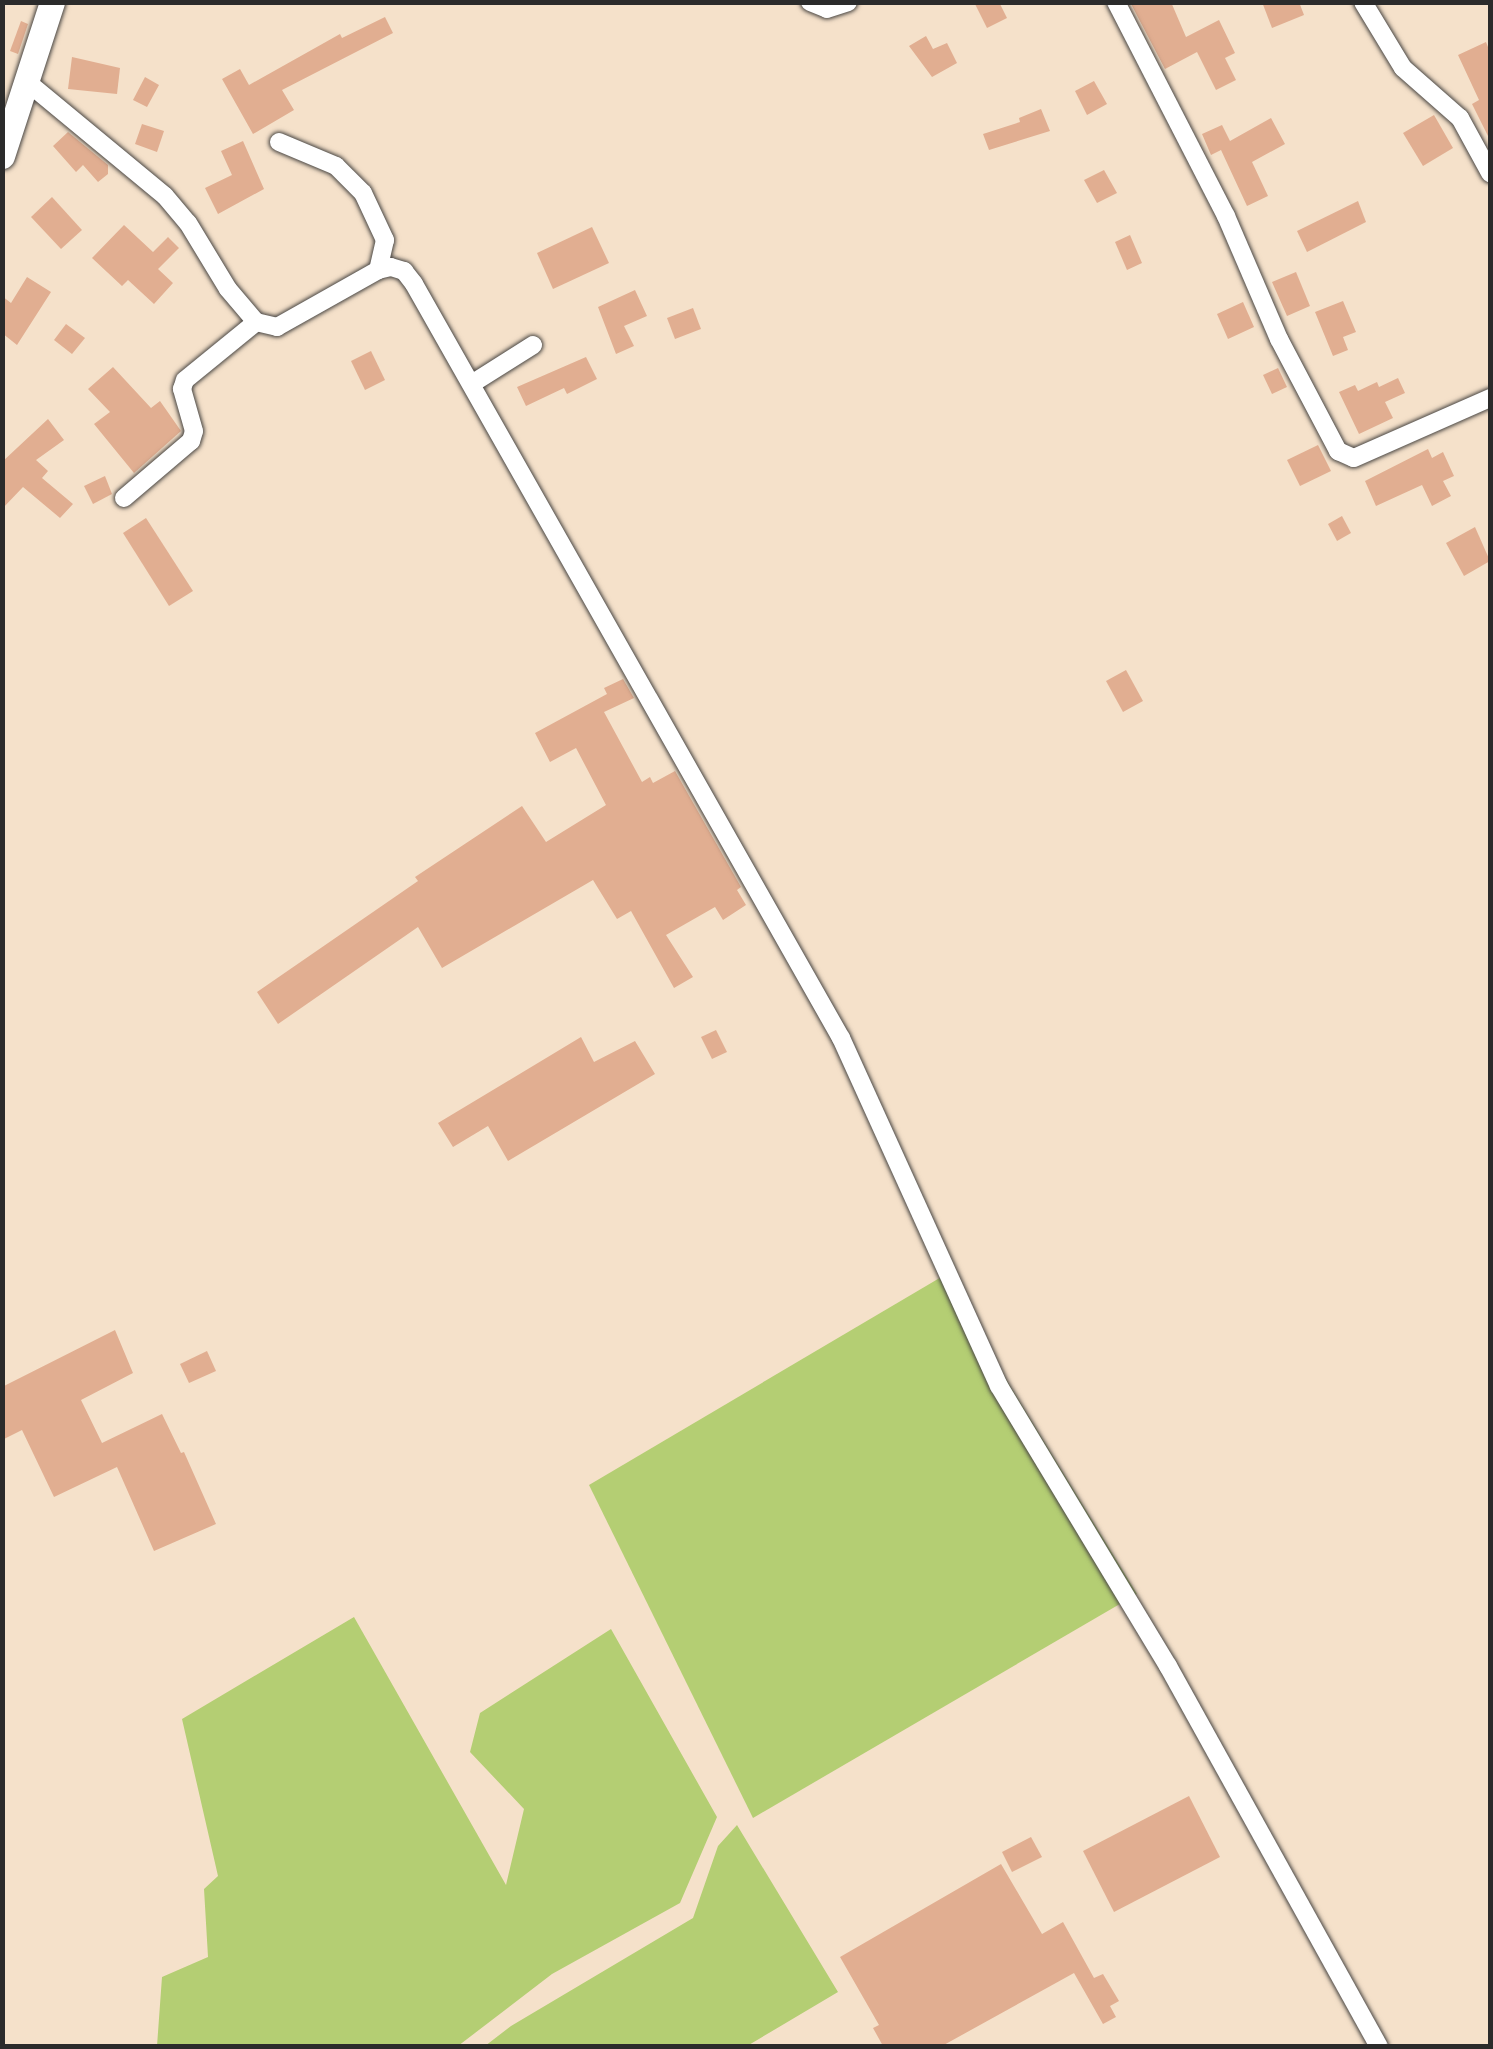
<!DOCTYPE html>
<html>
<head>
<meta charset="utf-8">
<style>
	body { margin:0 }
	#map { position:relative; width:1493px; height:2049px; overflow:hidden; background:#f5e1ca; font-family:Cardo,serif }
	div>[style] { position:absolute }
	[style*='--x'] { left:calc(var(--x)*1px); top:calc(var(--y)*1px); width:calc(var(--w)*1px); rotate:calc(var(--a)*1deg) }
	.green>* { inset:0; background:#b4ce73 }
	.building>* { inset:0; background:#e1ae91 }
	.roads { filter:drop-shadow(0 0 2px #494643) drop-shadow(0 0 2px #494643) }
	.street>* { height:18px; margin:-9px; padding:0 9px; transform-origin:9px; border-radius:9px; background:#fff }
	.secondary>* { height:25px; margin:-12.5px; padding:0 12.5px; transform-origin:12.5px; border-radius:12.5px; background:#fff }
	span { translate:-50% -50%; white-space:nowrap; text-align:center; line-height:1.15; -webkit-text-stroke:8px #f6f6f2; paint-order:stroke }
	.frame { position:absolute; inset:0; border:5px solid #2b2b2b; pointer-events:none }
</style>
</head>
<body>
<div id="map">
	<div class="green">
		<div style="clip-path:polygon(943px 1276px,1137px 1594px,753px 1818px,589px 1485px)"></div>
		<div style="clip-path:polygon(354px 1617px,506px 1885px,524px 1809px,470px 1752px,480px 1713px,611px 1629px,717px 1817px,680px 1903px,552px 1974px,458px 2046px,157px 2046px,162px 1977px,208px 1957px,204px 1889px,218px 1876px,182px 1719px)"></div>
		<div style="clip-path:polygon(737px 1825px,838px 1992px,747px 2046px,485px 2046px,511px 2026px,693px 1918px,718px 1846px)"></div>
	</div>
	<div class="building">
		<div style="clip-path:polygon(974px 2px,999px 2px,1007px 18px,987px 28px)"></div>
		<div style="clip-path:polygon(1130px 2px,1171px 2px,1186px 37px,1219px 20px,1235px 53px,1225px 58px,1236px 80px,1216px 90px,1197px 52px,1165px 69px)"></div>
		<div style="clip-path:polygon(1262px 2px,1299px 2px,1304px 15px,1272px 28px)"></div>
		<div style="clip-path:polygon(385px 17px,393px 33px,282px 90px,294px 110px,253px 134px,222px 79px,240px 69px,249px 85px,340px 34px,342px 38px)"></div>
		<div style="clip-path:polygon(21px 21px,28px 24px,18px 54px,10px 51px)"></div>
		<div style="clip-path:polygon(926px 36px,933px 49px,947px 43px,957px 63px,932px 77px,909px 46px)"></div>
		<div style="clip-path:polygon(1486px 42px,1490px 52px,1490px 140px,1472px 104px,1479px 100px,1458px 55px)"></div>
		<div style="clip-path:polygon(72px 57px,120px 68px,117px 94px,68px 89px)"></div>
		<div style="clip-path:polygon(145px 77px,159px 85px,147px 107px,133px 100px)"></div>
		<div style="clip-path:polygon(1094px 81px,1107px 104px,1087px 115px,1075px 91px)"></div>
		<div style="clip-path:polygon(1041px 109px,1050px 131px,989px 150px,983px 134px,1020px 122px,1019px 118px)"></div>
		<div style="clip-path:polygon(1434px 115px,1453px 148px,1423px 166px,1403px 133px)"></div>
		<div style="clip-path:polygon(1271px 118px,1285px 144px,1252px 162px,1268px 196px,1247px 206px,1221px 150px,1211px 155px,1202px 134px,1222px 125px,1230px 141px)"></div>
		<div style="clip-path:polygon(142px 124px,164px 131px,157px 152px,135px 144px)"></div>
		<div style="clip-path:polygon(68px 132px,108px 165px,108px 174px,98px 182px,83px 165px,76px 172px,53px 146px)"></div>
		<div style="clip-path:polygon(243px 141px,264px 189px,218px 214px,205px 188px,232px 175px,221px 151px)"></div>
		<div style="clip-path:polygon(1104px 170px,1117px 193px,1097px 203px,1084px 180px)"></div>
		<div style="clip-path:polygon(52px 197px,82px 230px,61px 249px,31px 217px)"></div>
		<div style="clip-path:polygon(1358px 201px,1366px 222px,1307px 252px,1297px 231px)"></div>
		<div style="clip-path:polygon(124px 225px,153px 252px,168px 237px,179px 248px,158px 269px,173px 283px,154px 304px,128px 280px,122px 286px,92px 258px)"></div>
		<div style="clip-path:polygon(592px 227px,609px 263px,553px 289px,537px 253px)"></div>
		<div style="clip-path:polygon(1130px 235px,1142px 263px,1127px 270px,1115px 242px)"></div>
		<div style="clip-path:polygon(1296px 272px,1310px 306px,1287px 316px,1272px 282px)"></div>
		<div style="clip-path:polygon(27px 277px,51px 292px,17px 345px,2px 333px,2px 296px,11px 303px)"></div>
		<div style="clip-path:polygon(635px 290px,647px 316px,624px 326px,634px 346px,616px 354px,598px 307px)"></div>
		<div style="clip-path:polygon(1343px 301px,1356px 332px,1343px 337px,1348px 350px,1333px 356px,1315px 312px)"></div>
		<div style="clip-path:polygon(1243px 302px,1254px 327px,1228px 339px,1217px 314px)"></div>
		<div style="clip-path:polygon(693px 308px,701px 329px,675px 339px,667px 318px)"></div>
		<div style="clip-path:polygon(66px 324px,85px 338px,72px 354px,54px 340px)"></div>
		<div style="clip-path:polygon(371px 351px,385px 380px,365px 390px,351px 361px)"></div>
		<div style="clip-path:polygon(586px 357px,597px 379px,567px 394px,564px 388px,526px 406px,517px 387px)"></div>
		<div style="clip-path:polygon(113px 367px,151px 408px,160px 401px,181px 431px,134px 473px,94px 424px,110px 412px,88px 389px)"></div>
		<div style="clip-path:polygon(1278px 368px,1287px 387px,1272px 394px,1263px 375px)"></div>
		<div style="clip-path:polygon(1398px 378px,1405px 393px,1385px 402px,1393px 418px,1359px 434px,1339px 392px,1355px 385px,1358px 391px,1377px 382px,1379px 387px)"></div>
		<div style="clip-path:polygon(48px 419px,64px 440px,36px 460px,48px 471px,42px 478px,73px 504px,60px 518px,23px 487px,2px 509px,2px 462px)"></div>
		<div style="clip-path:polygon(1318px 445px,1331px 471px,1300px 486px,1287px 460px)"></div>
		<div style="clip-path:polygon(1428px 449px,1432px 458px,1443px 452px,1454px 476px,1443px 481px,1451px 496px,1432px 506px,1422px 485px,1376px 506px,1365px 481px)"></div>
		<div style="clip-path:polygon(105px 476px,112px 494px,93px 504px,84px 486px)"></div>
		<div style="clip-path:polygon(1342px 516px,1351px 533px,1337px 541px,1328px 524px)"></div>
		<div style="clip-path:polygon(146px 518px,193px 591px,169px 606px,123px 533px)"></div>
		<div style="clip-path:polygon(1475px 527px,1490px 561px,1464px 576px,1446px 543px)"></div>
		<div style="clip-path:polygon(1126px 670px,1143px 701px,1123px 712px,1106px 681px)"></div>
		<div style="clip-path:polygon(623px 679px,634px 698px,604px 712px,642px 782px,650px 777px,653px 783px,675px 771px,741px 887px,737px 890px,746px 905px,723px 920px,715px 907px,666px 935px,693px 977px,674px 988px,631px 911px,617px 919px,593px 880px,442px 968px,418px 927px,278px 1024px,257px 992px,418px 881px,415px 877px,522px 806px,546px 842px,606px 805px,576px 748px,550px 762px,535px 733px,607px 694px,604px 688px)"></div>
		<div style="clip-path:polygon(716px 1030px,727px 1052px,712px 1059px,701px 1037px)"></div>
		<div style="clip-path:polygon(581px 1037px,594px 1062px,635px 1041px,655px 1074px,508px 1161px,488px 1126px,453px 1147px,438px 1123px)"></div>
		<div style="clip-path:polygon(115px 1330px,133px 1373px,81px 1400px,102px 1443px,162px 1414px,181px 1453px,184px 1452px,216px 1524px,154px 1551px,117px 1467px,54px 1497px,22px 1430px,2px 1440px,2px 1387px)"></div>
		<div style="clip-path:polygon(207px 1351px,216px 1371px,189px 1383px,180px 1364px)"></div>
		<div style="clip-path:polygon(1189px 1796px,1220px 1857px,1114px 1912px,1083px 1851px)"></div>
		<div style="clip-path:polygon(1031px 1837px,1042px 1857px,1012px 1872px,1002px 1852px)"></div>
		<div style="clip-path:polygon(1001px 1864px,1042px 1934px,1063px 1922px,1094px 1978px,1103px 1974px,1119px 2001px,1110px 2006px,1116px 2017px,1103px 2024px,1074px 1973px,942px 2046px,883px 2046px,873px 2028px,879px 2025px,840px 1957px)"></div>
	</div>
	<div class="roads">
		<div class="street">
			<div style="--x:810;--y:2;--w:18;--a:22"></div>
			<div style="--x:827;--y:9;--w:22;--a:-18"></div>
			<div style="--x:1116;--y:2;--w:241;--a:62.8"></div>
			<div style="--x:1226;--y:216;--w:134;--a:66.7"></div>
			<div style="--x:1279;--y:339;--w:127;--a:62.2"></div>
			<div style="--x:1338;--y:451;--w:17;--a:24"></div>
			<div style="--x:1354;--y:458;--w:149;--a:-23.8"></div>
			<div style="--x:1363;--y:2;--w:77;--a:58.8"></div>
			<div style="--x:1403;--y:68;--w:76;--a:41.3"></div>
			<div style="--x:1460;--y:118;--w:63;--a:61.4"></div>
			<div style="--x:26;--y:81;--w:180;--a:39.6"></div>
			<div style="--x:165;--y:196;--w:35;--a:50"></div>
			<div style="--x:188;--y:223;--w:77;--a:58.8"></div>
			<div style="--x:228;--y:289;--w:43;--a:49.7"></div>
			<div style="--x:256;--y:322;--w:22;--a:13"></div>
			<div style="--x:277;--y:327;--w:116;--a:-29.4"></div>
			<div style="--x:378;--y:270;--w:13;--a:-13"></div>
			<div style="--x:391;--y:267;--w:14;--a:17"></div>
			<div style="--x:404;--y:271;--w:16;--a:52"></div>
			<div style="--x:414;--y:284;--w:867;--a:60.48"></div>
			<div style="--x:841;--y:1038;--w:382;--a:65.6"></div>
			<div style="--x:999;--y:1386;--w:327;--a:58.9"></div>
			<div style="--x:1168;--y:1666;--w:435;--a:61"></div>
			<div style="--x:279;--y:142;--w:62;--a:22.8"></div>
			<div style="--x:336;--y:166;--w:38;--a:45"></div>
			<div style="--x:363;--y:193;--w:52;--a:64.9"></div>
			<div style="--x:385;--y:240;--w:31;--a:103"></div>
			<div style="--x:473;--y:383;--w:71;--a:-32.3"></div>
			<div style="--x:124;--y:498;--w:88;--a:-40.4"></div>
			<div style="--x:191;--y:441;--w:10;--a:-73"></div>
			<div style="--x:194;--y:431;--w:44;--a:-105.9"></div>
			<div style="--x:182;--y:389;--w:9;--a:-72"></div>
			<div style="--x:185;--y:380;--w:92;--a:-39.2"></div>
		</div>
		<div class="secondary">
			<div style="--x:2;--y:156;--w:162;--a:-72"></div>
		</div>
	</div>
	<div class="frame"></div>
</div>
</body>
</html>
